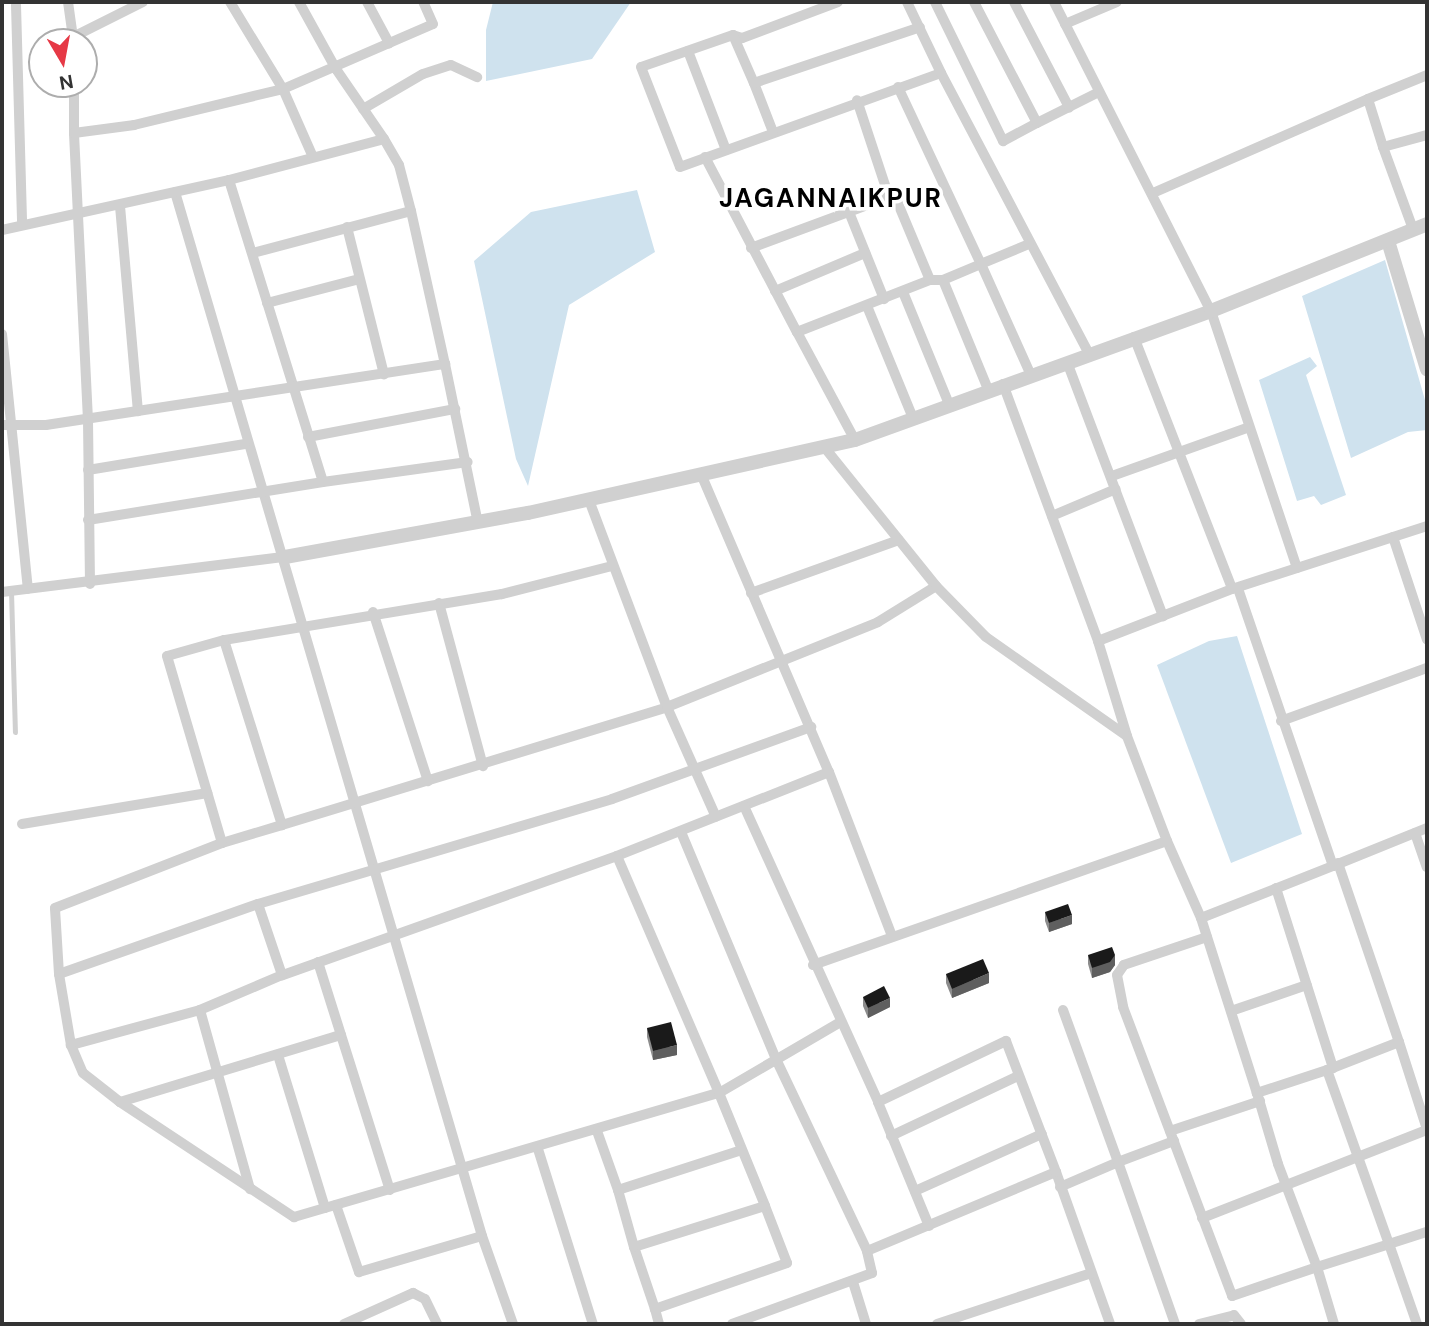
<!DOCTYPE html>
<html>
<head>
<meta charset="utf-8">
<style>
	body { margin:0 }
	#map { position:relative; width:1429px; height:1326px; overflow:hidden; background:#fff; font-family:"DM Sans",sans-serif }
	div>[style] { position:absolute }
	[style*='--x'] { left:calc(var(--x)*1px); top:calc(var(--y)*1px); width:calc(var(--w)*1px); rotate:calc(var(--a)*1deg) }
	.water>* { inset:0; background:#cfe2ee }
	.service>* { height:5px; margin:-2.5px; padding:0 2.5px; transform-origin:2.5px; border-radius:2.5px; background:#d0d0d0 }
	.minor>* { height:10px; margin:-5px; padding:0 5px; transform-origin:5px; border-radius:5px; background:#d0d0d0 }
	.tertiary>* { height:14px; margin:-7px; padding:0 7px; transform-origin:7px; border-radius:7px; background:#d0d0d0 }
	.wall>* { inset:0; background:#8c8c8c }
	.shaded-wall>* { inset:0; background:#5f5f5f }
	.building>* { inset:0; background:#1a1a1a }
	span { translate:-50% -50%; white-space:nowrap; text-align:center; line-height:1.15; -webkit-text-stroke:7px #fff; paint-order:stroke }
	.district-label { font-size:26px; color:#000; font-weight:700; letter-spacing:2px }
	.frame { position:absolute; inset:0; border:4px solid #333; pointer-events:none }
	.north { position:absolute; left:28px; top:28px; width:70px; height:70px; box-sizing:border-box; background:#fff; border:2px solid #adadad; border-radius:50%; rotate:170deg; font-size:19px; font-weight:700; line-height:28px; text-align:center; color:#333 }
	.north::after { content:''; display:block; margin:auto; width:24px; height:32px; background:#e63946; clip-path:polygon(50% 0,100% 100%,50% 72%,0 100%) }
</style>
</head>
<body>
<div id="map">
	<div class="water">
		<div style="clip-path:polygon(493px 2px,631px 2px,592px 59px,486px 81px,486px 30px)"></div>
		<div style="clip-path:polygon(637px 190px,655px 252px,569px 305px,528px 486px,516px 459px,474px 261px,531px 212px)"></div>
		<div style="clip-path:polygon(1385px 260px,1427px 407px,1427px 430px,1408px 432px,1351px 458px,1302px 296px)"></div>
		<div style="clip-path:polygon(1310px 357px,1317px 366px,1306px 375px,1346px 495px,1321px 505px,1314px 496px,1297px 501px,1259px 380px)"></div>
		<div style="clip-path:polygon(1237px 636px,1302px 834px,1231px 863px,1157px 665px,1209px 641px)"></div>
	</div>
	<div class="service">
		<div style="--x:11;--y:591;--w:141;--a:88.4"></div>
	</div>
	<div class="minor">
		<div style="--x:68;--y:2;--w:35;--a:82"></div>
		<div style="--x:73;--y:37;--w:78;--a:-26.6"></div>
		<div style="--x:230;--y:2;--w:102;--a:58.7"></div>
		<div style="--x:283;--y:89;--w:163;--a:-23.4"></div>
		<div style="--x:433;--y:24;--w:24;--a:-114"></div>
		<div style="--x:299;--y:2;--w:77;--a:61.1"></div>
		<div style="--x:336;--y:69;--w:85;--a:55.6"></div>
		<div style="--x:367;--y:2;--w:47;--a:61.8"></div>
		<div style="--x:838;--y:2;--w:103;--a:159.4"></div>
		<div style="--x:742;--y:38;--w:9;--a:-162"></div>
		<div style="--x:733;--y:35;--w:97;--a:160.8"></div>
		<div style="--x:641;--y:67;--w:107;--a:68.7"></div>
		<div style="--x:680;--y:167;--w:277;--a:-19.8"></div>
		<div style="--x:941;--y:73;--w:318;--a:62.2"></div>
		<div style="--x:907;--y:2;--w:79;--a:64.4"></div>
		<div style="--x:935;--y:2;--w:155;--a:63.9"></div>
		<div style="--x:1003;--y:141;--w:38;--a:-28"></div>
		<div style="--x:974;--y:2;--w:136;--a:62.5"></div>
		<div style="--x:1037;--y:123;--w:69;--a:-26.6"></div>
		<div style="--x:1014;--y:2;--w:119;--a:62.4"></div>
		<div style="--x:1054;--y:2;--w:347;--a:63.1"></div>
		<div style="--x:1211;--y:311;--w:271;--a:71.5"></div>
		<div style="--x:16;--y:5;--w:220;--a:88.4"></div>
		<div style="--x:1065;--y:24;--w:56;--a:-22.9"></div>
		<div style="--x:733;--y:35;--w:52;--a:66.4"></div>
		<div style="--x:688;--y:51;--w:106;--a:69"></div>
		<div style="--x:74;--y:84;--w:49;--a:90"></div>
		<div style="--x:898;--y:87;--w:195;--a:64.9"></div>
		<div style="--x:981;--y:264;--w:41;--a:157.2"></div>
		<div style="--x:943;--y:280;--w:13;--a:180"></div>
		<div style="--x:363;--y:109;--w:69;--a:-30.3"></div>
		<div style="--x:423;--y:74;--w:29;--a:-18"></div>
		<div style="--x:451;--y:65;--w:29;--a:25"></div>
		<div style="--x:773;--y:132;--w:53;--a:-111.2"></div>
		<div style="--x:754;--y:83;--w:175;--a:-18.6"></div>
		<div style="--x:1383;--y:147;--w:50;--a:-107.4"></div>
		<div style="--x:1368;--y:99;--w:64;--a:-22.1"></div>
		<div style="--x:705;--y:157;--w:198;--a:62.3"></div>
		<div style="--x:797;--y:332;--w:143;--a:-21.4"></div>
		<div style="--x:930;--y:280;--w:86;--a:-112.7"></div>
		<div style="--x:897;--y:201;--w:9;--a:-153"></div>
		<div style="--x:889;--y:197;--w:102;--a:-108.3"></div>
		<div style="--x:229;--y:180;--w:316;--a:72.7"></div>
		<div style="--x:323;--y:482;--w:146;--a:-7.9"></div>
		<div style="--x:175;--y:192;--w:1088;--a:73.61"></div>
		<div style="--x:482;--y:1236;--w:93;--a:70.6"></div>
		<div style="--x:1153;--y:193;--w:235;--a:-23.6"></div>
		<div style="--x:120;--y:206;--w:206;--a:85"></div>
		<div style="--x:849;--y:212;--w:94;--a:68.1"></div>
		<div style="--x:347;--y:227;--w:152;--a:75.9"></div>
		<div style="--x:1413;--y:229;--w:87;--a:-110.1"></div>
		<div style="--x:1383;--y:147;--w:46;--a:-15.3"></div>
		<div style="--x:2;--y:230;--w:232;--a:-12.4"></div>
		<div style="--x:229;--y:180;--w:160;--a:-14.8"></div>
		<div style="--x:384;--y:139;--w:30;--a:60"></div>
		<div style="--x:399;--y:165;--w:48;--a:75.4"></div>
		<div style="--x:411;--y:211;--w:157;--a:77.5"></div>
		<div style="--x:1029;--y:244;--w:52;--a:157.4"></div>
		<div style="--x:981;--y:264;--w:120;--a:65.8"></div>
		<div style="--x:751;--y:248;--w:147;--a:-20.3"></div>
		<div style="--x:253;--y:253;--w:163;--a:-14.9"></div>
		<div style="--x:943;--y:280;--w:118;--a:67.6"></div>
		<div style="--x:775;--y:291;--w:98;--a:-22.9"></div>
		<div style="--x:903;--y:292;--w:121;--a:67.7"></div>
		<div style="--x:267;--y:303;--w:95;--a:-14.6"></div>
		<div style="--x:867;--y:306;--w:121;--a:67.7"></div>
		<div style="--x:797;--y:332;--w:123;--a:61.8"></div>
		<div style="--x:2;--y:334;--w:256;--a:84.2"></div>
		<div style="--x:1134;--y:337;--w:270;--a:68.7"></div>
		<div style="--x:1067;--y:362;--w:272;--a:69.3"></div>
		<div style="--x:1003;--y:384;--w:274;--a:69.7"></div>
		<div style="--x:1098;--y:641;--w:144;--a:-21.2"></div>
		<div style="--x:1232;--y:589;--w:205;--a:-17.9"></div>
		<div style="--x:2;--y:425;--w:44;--a:0"></div>
		<div style="--x:46;--y:425;--w:404;--a:-8.7"></div>
		<div style="--x:445;--y:364;--w:162;--a:78.3"></div>
		<div style="--x:308;--y:437;--w:150;--a:-10.8"></div>
		<div style="--x:88;--y:470;--w:159;--a:-9.4"></div>
		<div style="--x:701;--y:474;--w:324;--a:66.8"></div>
		<div style="--x:829;--y:772;--w:228;--a:158.4"></div>
		<div style="--x:617;--y:856;--w:356;--a:160.4"></div>
		<div style="--x:282;--y:975;--w:89;--a:156.9"></div>
		<div style="--x:200;--y:1010;--w:134;--a:164.8"></div>
		<div style="--x:71;--y:1045;--w:30;--a:67"></div>
		<div style="--x:83;--y:1073;--w:47;--a:38.1"></div>
		<div style="--x:120;--y:1102;--w:209;--a:33.5"></div>
		<div style="--x:294;--y:1217;--w:443;--a:-16.3"></div>
		<div style="--x:719;--y:1093;--w:139;--a:-30.3"></div>
		<div style="--x:1112;--y:476;--w:143;--a:-19.6"></div>
		<div style="--x:589;--y:500;--w:221;--a:69.4"></div>
		<div style="--x:667;--y:707;--w:120;--a:66"></div>
		<div style="--x:1052;--y:516;--w:69;--a:-22.9"></div>
		<div style="--x:88;--y:520;--w:238;--a:-9.2"></div>
		<div style="--x:1393;--y:537;--w:108;--a:71.7"></div>
		<div style="--x:612;--y:566;--w:114;--a:165.7"></div>
		<div style="--x:502;--y:594;--w:282;--a:170.6"></div>
		<div style="--x:224;--y:640;--w:194;--a:72.6"></div>
		<div style="--x:282;--y:825;--w:403;--a:-17"></div>
		<div style="--x:667;--y:707;--w:227;--a:-21.9"></div>
		<div style="--x:878;--y:622;--w:68;--a:-31.8"></div>
		<div style="--x:936;--y:586;--w:177;--a:-128.8"></div>
		<div style="--x:90;--y:584;--w:164;--a:-90.7"></div>
		<div style="--x:88;--y:420;--w:287;--a:-92.8"></div>
		<div style="--x:74;--y:133;--w:61;--a:-7.6"></div>
		<div style="--x:134;--y:125;--w:153;--a:-13.6"></div>
		<div style="--x:283;--y:89;--w:74;--a:66.2"></div>
		<div style="--x:936;--y:586;--w:71;--a:45.6"></div>
		<div style="--x:986;--y:637;--w:172;--a:35.1"></div>
		<div style="--x:1127;--y:736;--w:99;--a:-107"></div>
		<div style="--x:2;--y:592;--w:285;--a:-7.1"></div>
		<div style="--x:751;--y:593;--w:157;--a:-19.7"></div>
		<div style="--x:439;--y:603;--w:169;--a:74.9"></div>
		<div style="--x:373;--y:612;--w:178;--a:72"></div>
		<div style="--x:224;--y:640;--w:59;--a:164.3"></div>
		<div style="--x:167;--y:656;--w:195;--a:73.6"></div>
		<div style="--x:222;--y:843;--w:63;--a:-16.7"></div>
		<div style="--x:1281;--y:721;--w:155;--a:-20"></div>
		<div style="--x:829;--y:772;--w:176;--a:69"></div>
		<div style="--x:744;--y:806;--w:325;--a:65.6"></div>
		<div style="--x:22;--y:824;--w:188;--a:-9.5"></div>
		<div style="--x:681;--y:832;--w:244;--a:67.3"></div>
		<div style="--x:775;--y:1057;--w:215;--a:64.6"></div>
		<div style="--x:867;--y:1251;--w:205;--a:-22.7"></div>
		<div style="--x:1056;--y:1172;--w:161;--a:70.4"></div>
		<div style="--x:1415;--y:833;--w:36;--a:71"></div>
		<div style="--x:1167;--y:841;--w:84;--a:66.2"></div>
		<div style="--x:1201;--y:918;--w:142;--a:-21.5"></div>
		<div style="--x:1333;--y:866;--w:294;--a:-108.9"></div>
		<div style="--x:617;--y:856;--w:258;--a:66.7"></div>
		<div style="--x:719;--y:1093;--w:122;--a:67.8"></div>
		<div style="--x:765;--y:1206;--w:61;--a:68.9"></div>
		<div style="--x:787;--y:1263;--w:140;--a:160.8"></div>
		<div style="--x:655;--y:1309;--w:65;--a:-108.7"></div>
		<div style="--x:634;--y:1247;--w:137;--a:-17.4"></div>
		<div style="--x:1338;--y:863;--w:189;--a:71.2"></div>
		<div style="--x:1399;--y:1042;--w:77;--a:158.7"></div>
		<div style="--x:1327;--y:1070;--w:185;--a:70.4"></div>
		<div style="--x:1389;--y:1244;--w:40;--a:-18"></div>
		<div style="--x:1333;--y:866;--w:101;--a:-22"></div>
		<div style="--x:1276;--y:888;--w:189;--a:72.4"></div>
		<div style="--x:1201;--y:918;--w:184;--a:72.3"></div>
		<div style="--x:1207;--y:937;--w:88;--a:161.4"></div>
		<div style="--x:1124;--y:965;--w:12;--a:125"></div>
		<div style="--x:1117;--y:975;--w:33;--a:79"></div>
		<div style="--x:1123;--y:1007;--w:309;--a:69.3"></div>
		<div style="--x:1232;--y:1296;--w:90;--a:-18.8"></div>
		<div style="--x:1317;--y:1267;--w:59;--a:73.4"></div>
		<div style="--x:318;--y:962;--w:239;--a:72.5"></div>
		<div style="--x:813;--y:965;--w:375;--a:-19.3"></div>
		<div style="--x:1167;--y:841;--w:112;--a:-110.9"></div>
		<div style="--x:59;--y:974;--w:66;--a:-93.5"></div>
		<div style="--x:55;--y:908;--w:179;--a:-21.3"></div>
		<div style="--x:282;--y:975;--w:75;--a:-108.7"></div>
		<div style="--x:258;--y:904;--w:369;--a:-16.5"></div>
		<div style="--x:612;--y:799;--w:212;--a:-19.9"></div>
		<div style="--x:200;--y:1010;--w:186;--a:74.4"></div>
		<div style="--x:1063;--y:1010;--w:162;--a:70.1"></div>
		<div style="--x:1118;--y:1162;--w:60;--a:-20.6"></div>
		<div style="--x:1231;--y:1011;--w:80;--a:-18.9"></div>
		<div style="--x:1399;--y:1042;--w:91;--a:72.2"></div>
		<div style="--x:71;--y:1045;--w:72;--a:-99.6"></div>
		<div style="--x:59;--y:974;--w:211;--a:-19.4"></div>
		<div style="--x:278;--y:1055;--w:160;--a:72.9"></div>
		<div style="--x:1327;--y:1070;--w:74;--a:161.8"></div>
		<div style="--x:1257;--y:1093;--w:74;--a:73.5"></div>
		<div style="--x:1278;--y:1164;--w:110;--a:69.3"></div>
		<div style="--x:1317;--y:1267;--w:76;--a:-17.7"></div>
		<div style="--x:1389;--y:1244;--w:85;--a:70.7"></div>
		<div style="--x:120;--y:1102;--w:231;--a:-16.9"></div>
		<div style="--x:597;--y:1131;--w:63;--a:70.4"></div>
		<div style="--x:618;--y:1190;--w:130;--a:-17.9"></div>
		<div style="--x:1170;--y:1131;--w:95;--a:-18.4"></div>
		<div style="--x:891;--y:1136;--w:140;--a:-25.3"></div>
		<div style="--x:538;--y:1149;--w:183;--a:72.6"></div>
		<div style="--x:1060;--y:1187;--w:63;--a:-23.3"></div>
		<div style="--x:1118;--y:1162;--w:172;--a:70.6"></div>
		<div style="--x:618;--y:1190;--w:59;--a:74.3"></div>
		<div style="--x:915;--y:1191;--w:139;--a:-24.2"></div>
		<div style="--x:336;--y:1205;--w:71;--a:71.1"></div>
		<div style="--x:359;--y:1272;--w:128;--a:-16.3"></div>
		<div style="--x:1202;--y:1218;--w:242;--a:-21.4"></div>
		<div style="--x:929;--y:1226;--w:134;--a:-112.4"></div>
		<div style="--x:878;--y:1102;--w:142;--a:-25.5"></div>
		<div style="--x:1006;--y:1041;--w:140;--a:69.1"></div>
		<div style="--x:853;--y:1282;--w:44;--a:72.8"></div>
		<div style="--x:655;--y:1309;--w:16;--a:75"></div>
		<div style="--x:344;--y:1324;--w:76;--a:-24.2"></div>
		<div style="--x:413;--y:1293;--w:13;--a:27"></div>
		<div style="--x:425;--y:1299;--w:28;--a:64"></div>
		<div style="--x:732;--y:1324;--w:149;--a:-20"></div>
		<div style="--x:872;--y:1273;--w:23;--a:-103"></div>
		<div style="--x:937;--y:1324;--w:162;--a:-18.3"></div>
		<div style="--x:1199;--y:1324;--w:36;--a:-14"></div>
		<div style="--x:1234;--y:1315;--w:11;--a:52"></div>
	</div>
	<div class="tertiary">
		<div style="--x:1388;--y:241;--w:134;--a:73.1"></div>
		<div style="--x:285;--y:557;--w:247;--a:-10.3"></div>
		<div style="--x:528;--y:513;--w:335;--a:-12.6"></div>
		<div style="--x:855;--y:440;--w:379;--a:-19.9"></div>
		<div style="--x:1211;--y:311;--w:233;--a:-21.9"></div>
	</div>
	<div class="wall">
		<div style="clip-path:polygon(1045px 912px,1072px 924px,1049px 932px,1045px 921px)"></div>
		<div style="clip-path:polygon(1088px 955px,1115px 965px,1110px 972px,1092px 978px,1088px 964px)"></div>
		<div style="clip-path:polygon(946px 974px,989px 983px,952px 998px,946px 983px)"></div>
		<div style="clip-path:polygon(863px 997px,890px 1007px,868px 1018px,863px 1006px)"></div>
		<div style="clip-path:polygon(647px 1028px,677px 1055px,653px 1060px,647px 1037px)"></div>
	</div>
	<div class="shaded-wall">
		<div style="clip-path:polygon(1072px 915px,1072px 924px,1049px 932px,1049px 923px)"></div>
		<div style="clip-path:polygon(1115px 955px,1115px 965px,1110px 972px,1092px 978px,1092px 968px)"></div>
		<div style="clip-path:polygon(989px 973px,989px 983px,952px 998px,952px 989px)"></div>
		<div style="clip-path:polygon(890px 998px,890px 1007px,868px 1018px,868px 1008px)"></div>
		<div style="clip-path:polygon(677px 1045px,677px 1055px,653px 1060px,653px 1051px)"></div>
	</div>
	<div class="building">
		<div style="clip-path:polygon(1068px 904px,1072px 915px,1049px 923px,1045px 912px)"></div>
		<div style="clip-path:polygon(1112px 947px,1115px 955px,1110px 962px,1092px 968px,1088px 955px)"></div>
		<div style="clip-path:polygon(983px 959px,989px 973px,952px 989px,946px 974px)"></div>
		<div style="clip-path:polygon(884px 986px,890px 998px,868px 1008px,863px 997px)"></div>
		<div style="clip-path:polygon(671px 1022px,677px 1045px,653px 1051px,647px 1028px)"></div>
	</div>
	<div class="district-label">
		<span style="left:831px;top:199px">JAGANNAIKPUR</span>
	</div>
	<div class="frame"></div>
	<div class="north">N</div>
</div>
</body>
</html>
